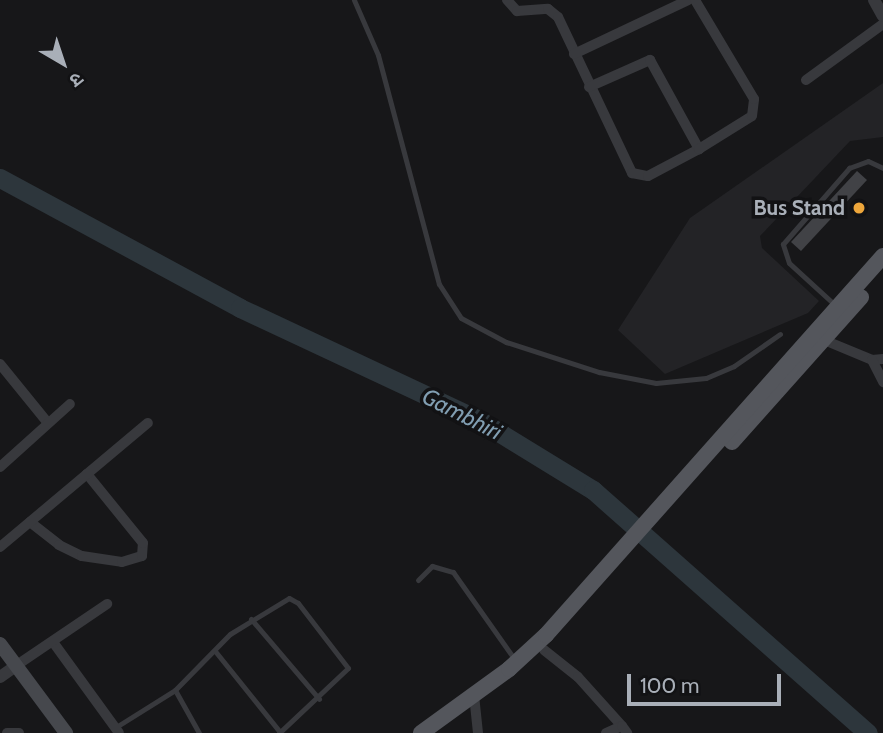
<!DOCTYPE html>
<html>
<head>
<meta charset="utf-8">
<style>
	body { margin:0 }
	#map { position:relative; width:883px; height:733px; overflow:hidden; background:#171719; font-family:Cabin,"Noto Sans Devanagari",sans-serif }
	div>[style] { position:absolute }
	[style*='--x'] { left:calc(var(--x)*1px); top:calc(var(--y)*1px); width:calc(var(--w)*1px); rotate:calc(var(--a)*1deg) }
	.built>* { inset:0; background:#232326 }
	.river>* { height:19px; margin:-9.5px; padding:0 9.5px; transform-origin:9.5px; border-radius:9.5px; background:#2d363c }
	.building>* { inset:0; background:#414246 }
	.service>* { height:5px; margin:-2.5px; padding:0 2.5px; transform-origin:2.5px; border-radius:2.5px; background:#38393d }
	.minor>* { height:10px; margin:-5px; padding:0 5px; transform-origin:5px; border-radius:5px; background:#38393d }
	.tertiary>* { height:12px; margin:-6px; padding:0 6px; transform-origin:6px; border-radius:6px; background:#38393d }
	.secondary>* { height:14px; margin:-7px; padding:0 7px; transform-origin:7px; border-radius:7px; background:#46484d }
	.primary>* { height:16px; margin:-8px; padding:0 8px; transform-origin:8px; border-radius:8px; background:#54565c }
	.dots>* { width:19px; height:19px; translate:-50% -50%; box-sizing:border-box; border:4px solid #121214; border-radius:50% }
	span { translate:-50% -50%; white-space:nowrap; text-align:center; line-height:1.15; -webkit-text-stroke:7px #121214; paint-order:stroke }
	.poi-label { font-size:21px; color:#a9afb8; font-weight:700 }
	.right { translate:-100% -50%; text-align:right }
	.water-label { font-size:23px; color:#819eb2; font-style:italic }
	.north { position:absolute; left:28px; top:28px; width:70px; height:70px; -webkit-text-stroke:5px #121214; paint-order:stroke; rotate:141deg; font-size:19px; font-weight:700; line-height:28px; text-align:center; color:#a9afb8 }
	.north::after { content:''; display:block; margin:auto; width:24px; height:32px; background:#a9afb8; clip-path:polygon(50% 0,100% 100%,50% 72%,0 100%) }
	.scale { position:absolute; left:627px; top:674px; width:154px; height:32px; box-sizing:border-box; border:4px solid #a9afb8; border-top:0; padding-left:9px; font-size:21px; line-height:24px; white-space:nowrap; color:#a9afb8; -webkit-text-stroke:5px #121214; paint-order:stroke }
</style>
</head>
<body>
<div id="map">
	<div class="built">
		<div style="clip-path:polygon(883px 83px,883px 137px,850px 141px,760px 236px,762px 248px,819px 301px,808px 313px,665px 374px,618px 330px,690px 218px)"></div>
	</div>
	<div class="river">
		<div style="--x:0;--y:178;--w:273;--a:28.4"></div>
		<div style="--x:240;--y:308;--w:264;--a:25.1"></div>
		<div style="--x:479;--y:420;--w:134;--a:31.6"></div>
		<div style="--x:593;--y:490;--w:367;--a:41.5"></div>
	</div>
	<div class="building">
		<div style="clip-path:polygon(857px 171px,867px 180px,801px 251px,791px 242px)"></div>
	</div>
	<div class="service">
		<div style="--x:354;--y:0;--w:60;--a:66.4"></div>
		<div style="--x:378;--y:55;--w:237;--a:75.1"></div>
		<div style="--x:439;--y:284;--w:40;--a:57.1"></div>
		<div style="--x:461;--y:318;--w:51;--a:28.1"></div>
		<div style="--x:506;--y:342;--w:98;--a:17.9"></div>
		<div style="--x:599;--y:372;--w:58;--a:10.9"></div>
		<div style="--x:656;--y:383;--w:50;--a:-5.7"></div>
		<div style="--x:706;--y:378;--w:30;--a:-23"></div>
		<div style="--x:734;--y:366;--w:56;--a:-34.8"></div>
		<div style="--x:835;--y:305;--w:62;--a:-137.6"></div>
		<div style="--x:789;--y:263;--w:20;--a:-108"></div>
		<div style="--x:783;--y:244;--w:101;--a:-49"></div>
		<div style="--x:849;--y:168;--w:20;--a:-20"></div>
		<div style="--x:868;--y:161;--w:17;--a:25"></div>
		<div style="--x:418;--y:580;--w:20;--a:-45"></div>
		<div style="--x:432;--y:566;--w:22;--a:16"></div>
		<div style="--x:453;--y:572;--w:108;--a:54.8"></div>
		<div style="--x:251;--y:619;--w:105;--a:49.6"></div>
		<div style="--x:215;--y:651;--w:104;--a:51.3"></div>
		<div style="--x:175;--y:690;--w:49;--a:60.8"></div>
		<div style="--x:116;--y:727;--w:70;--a:-32.1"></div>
		<div style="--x:175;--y:690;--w:78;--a:-45.5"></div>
		<div style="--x:230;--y:634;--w:69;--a:-31.4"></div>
		<div style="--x:289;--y:598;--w:10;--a:29"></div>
		<div style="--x:298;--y:603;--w:82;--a:52.4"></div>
		<div style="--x:348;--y:668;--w:95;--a:136.7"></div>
	</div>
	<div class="minor">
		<div style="--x:507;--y:0;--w:15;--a:48"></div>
		<div style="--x:517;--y:11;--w:31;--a:-4"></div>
		<div style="--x:548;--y:9;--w:13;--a:39"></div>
		<div style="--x:558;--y:17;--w:173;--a:64.6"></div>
		<div style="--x:632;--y:173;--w:16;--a:11"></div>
		<div style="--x:648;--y:176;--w:58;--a:-27.9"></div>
		<div style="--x:574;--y:54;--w:126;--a:-25.3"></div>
		<div style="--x:806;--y:80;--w:95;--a:-36"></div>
		<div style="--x:589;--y:87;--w:67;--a:-23.9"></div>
		<div style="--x:650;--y:60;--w:102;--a:61.2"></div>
		<div style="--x:699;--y:149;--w:62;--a:-31.9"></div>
		<div style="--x:752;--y:116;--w:17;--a:-83"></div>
		<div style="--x:754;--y:99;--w:115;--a:-120.8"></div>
		<div style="--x:824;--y:340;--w:52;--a:22.6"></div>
		<div style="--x:872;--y:360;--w:11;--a:-5"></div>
		<div style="--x:872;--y:360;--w:25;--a:63"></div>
		<div style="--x:0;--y:364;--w:76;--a:50.9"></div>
		<div style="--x:0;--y:467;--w:94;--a:-42"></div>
		<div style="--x:30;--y:522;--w:37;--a:38"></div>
		<div style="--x:59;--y:545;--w:25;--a:26"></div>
		<div style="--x:82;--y:556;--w:40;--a:8.5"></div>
		<div style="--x:122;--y:562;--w:21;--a:-17"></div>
		<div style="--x:142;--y:556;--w:13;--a:-86"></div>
		<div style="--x:143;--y:543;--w:89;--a:-129.1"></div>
		<div style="--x:0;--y:547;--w:193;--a:-40"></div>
		<div style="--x:53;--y:642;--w:112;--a:54"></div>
		<div style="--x:544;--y:650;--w:43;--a:38.5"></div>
		<div style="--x:578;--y:677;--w:66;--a:48.1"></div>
		<div style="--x:17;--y:665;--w:109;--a:-34.1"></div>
		<div style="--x:474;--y:695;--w:38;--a:84"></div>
		<div style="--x:7;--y:733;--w:12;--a:0"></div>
		<div style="--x:606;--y:733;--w:17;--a:-24"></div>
		<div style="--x:622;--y:726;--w:9;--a:54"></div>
	</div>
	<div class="tertiary">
		<div style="--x:874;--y:0;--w:18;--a:61"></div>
		<div style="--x:0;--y:677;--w:21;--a:-35"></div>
	</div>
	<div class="secondary">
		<div style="--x:0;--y:644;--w:111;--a:53.4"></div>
	</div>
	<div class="primary">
		<div style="--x:732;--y:442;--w:194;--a:-48.3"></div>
		<div style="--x:421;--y:733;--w:109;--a:-36"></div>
		<div style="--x:509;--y:669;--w:50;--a:-42.6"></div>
		<div style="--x:546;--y:635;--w:507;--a:-48.36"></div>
	</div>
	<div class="dots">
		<div style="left:859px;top:208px;background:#eda63b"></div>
	</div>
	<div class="poi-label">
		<span class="right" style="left:845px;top:208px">Bus Stand</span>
	</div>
	<div class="water-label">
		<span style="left:462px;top:414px;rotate:27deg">Gambhiri</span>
	</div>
	<div class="north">उ</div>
	<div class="scale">100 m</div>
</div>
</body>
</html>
